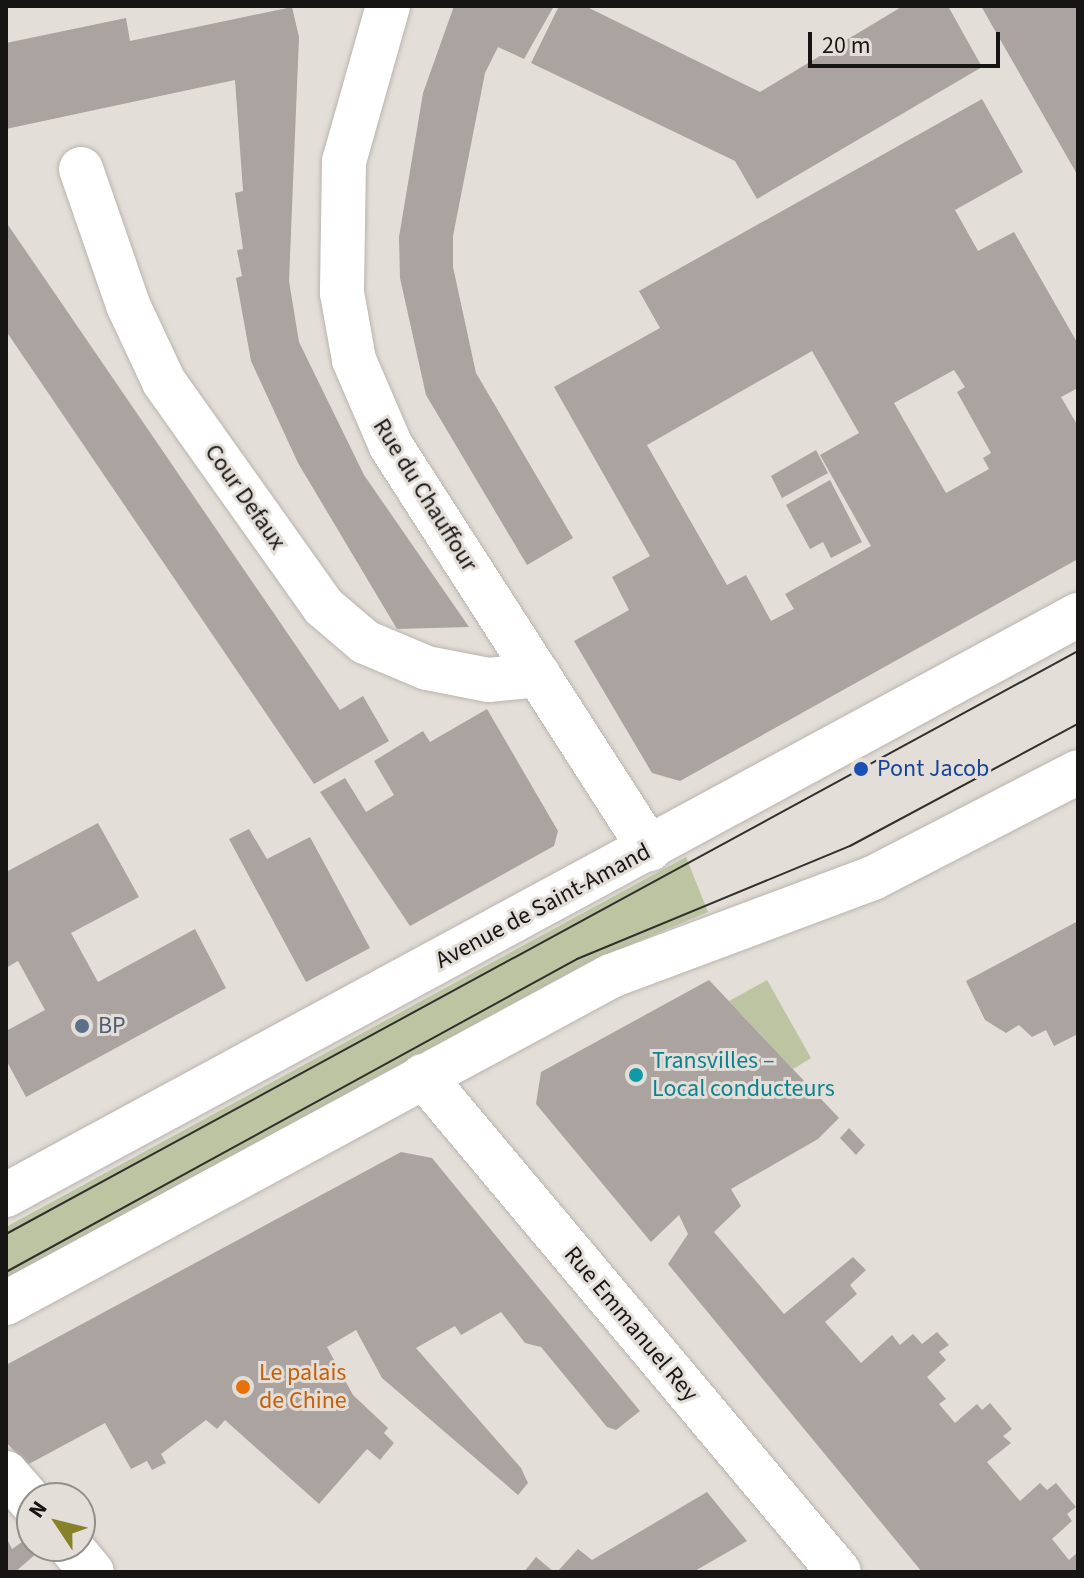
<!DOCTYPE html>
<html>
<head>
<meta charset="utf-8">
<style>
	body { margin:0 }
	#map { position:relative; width:1084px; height:1578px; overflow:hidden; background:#e4ded8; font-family:"Source Sans 3",sans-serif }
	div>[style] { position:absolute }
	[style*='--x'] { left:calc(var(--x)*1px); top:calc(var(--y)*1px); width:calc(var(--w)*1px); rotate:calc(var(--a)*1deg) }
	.green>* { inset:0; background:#bcc4a2 }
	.building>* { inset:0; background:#aaa39f }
	.roads { filter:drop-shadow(0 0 2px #b9b4ae) drop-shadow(0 0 2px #b9b4ae) }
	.minor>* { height:44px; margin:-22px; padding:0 22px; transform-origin:22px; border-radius:22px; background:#fff }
	.major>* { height:44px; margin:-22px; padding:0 22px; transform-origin:22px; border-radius:22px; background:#fff }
	.tram>* { height:2px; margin:-1px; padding:0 1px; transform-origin:1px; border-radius:1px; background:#312f2c }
	.dots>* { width:22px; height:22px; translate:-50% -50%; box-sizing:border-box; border:4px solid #e4ded8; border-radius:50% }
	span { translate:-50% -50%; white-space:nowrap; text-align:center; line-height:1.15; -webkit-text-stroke:6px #e4ded8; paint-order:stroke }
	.street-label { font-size:24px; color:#171513 }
	.transit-label { font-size:24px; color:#164399 }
	.left { translate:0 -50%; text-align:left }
	.service-label { font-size:24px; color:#4e5e75 }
	.culture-label { font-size:24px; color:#0d838f }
	.food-label { font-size:24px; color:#c56008 }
	.frame { position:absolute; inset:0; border:8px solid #171513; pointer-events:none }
	.north { position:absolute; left:16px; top:1482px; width:80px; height:80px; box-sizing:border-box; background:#e4ded8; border:2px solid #928e89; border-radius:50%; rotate:305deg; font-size:22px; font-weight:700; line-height:32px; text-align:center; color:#171513 }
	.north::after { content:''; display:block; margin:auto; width:28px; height:36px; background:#878129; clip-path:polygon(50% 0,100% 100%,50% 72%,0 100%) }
	.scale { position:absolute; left:808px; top:32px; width:192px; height:36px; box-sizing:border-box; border:4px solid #171513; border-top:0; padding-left:10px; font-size:24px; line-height:28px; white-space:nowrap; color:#171513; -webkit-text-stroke:6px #e4ded8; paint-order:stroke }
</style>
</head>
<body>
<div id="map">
	<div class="green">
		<div style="clip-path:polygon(686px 857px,708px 912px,589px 962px,6px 1279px,6px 1227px)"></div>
		<div style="clip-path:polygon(767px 980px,811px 1058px,793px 1069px,729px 1001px)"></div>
	</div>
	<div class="building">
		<div style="clip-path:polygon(454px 6px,554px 6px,524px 59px,498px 47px,485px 73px,453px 236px,453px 267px,476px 373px,573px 538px,527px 565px,426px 395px,400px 278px,399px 237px,423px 93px)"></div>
		<div style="clip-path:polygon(559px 6px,585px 6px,760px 92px,903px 6px,948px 6px,982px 67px,757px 199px,735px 161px,531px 63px)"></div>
		<div style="clip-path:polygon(981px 6px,1078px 6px,1078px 176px)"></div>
		<div style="clip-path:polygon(292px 7px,299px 37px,289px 281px,299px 342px,364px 475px,469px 627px,397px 629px,298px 463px,251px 361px,236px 278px,242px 276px,237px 250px,243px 249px,235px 193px,243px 191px,235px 80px,6px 129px,6px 43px,126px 18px,130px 41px)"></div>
		<div style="clip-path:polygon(evenodd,982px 99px,1023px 172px,955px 210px,978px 251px,1014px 232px,1078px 344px,1078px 388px,1061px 397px,1078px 426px,1078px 559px,680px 781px,652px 773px,574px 641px,629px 610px,612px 577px,650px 556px,554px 387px,660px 328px,639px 291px,982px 99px,812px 351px,859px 433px,820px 455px,871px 546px,785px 594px,794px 609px,771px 621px,746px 575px,727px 585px,647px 445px,812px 351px,982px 99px,954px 370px,965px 387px,957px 392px,991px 453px,983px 458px,989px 469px,946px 493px,894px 403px,954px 370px)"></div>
		<div style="clip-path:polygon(6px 222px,340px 710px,363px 696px,389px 741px,314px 784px,6px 331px)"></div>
		<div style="clip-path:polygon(816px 450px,828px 473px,782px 498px,771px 476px)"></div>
		<div style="clip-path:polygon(830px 480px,862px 542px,831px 558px,823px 542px,810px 549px,786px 505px)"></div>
		<div style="clip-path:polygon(487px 709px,558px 831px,554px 846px,410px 926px,320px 792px,345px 778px,366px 812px,394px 795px,374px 761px,423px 731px,430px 742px)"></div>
		<div style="clip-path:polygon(98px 823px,139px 897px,71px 933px,98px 982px,195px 929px,226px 988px,26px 1097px,6px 1060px,6px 1031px,45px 1010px,18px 961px,6px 968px,6px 872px)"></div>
		<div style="clip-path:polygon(249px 829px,267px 859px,310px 837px,370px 948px,306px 982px,229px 839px)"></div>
		<div style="clip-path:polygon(1078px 921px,1078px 1034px,1054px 1046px,1046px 1030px,1032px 1037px,1019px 1025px,1006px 1033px,985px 1020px,966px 981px)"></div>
		<div style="clip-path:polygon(709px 980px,839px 1118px,818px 1139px,731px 1189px,741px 1206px,714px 1232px,784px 1314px,853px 1257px,866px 1270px,850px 1285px,857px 1294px,825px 1322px,861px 1363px,892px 1335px,900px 1345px,913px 1334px,922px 1344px,937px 1332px,949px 1345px,939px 1352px,946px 1360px,927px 1377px,946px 1399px,939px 1404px,955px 1423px,977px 1404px,982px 1410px,990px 1403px,1012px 1429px,1003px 1436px,1011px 1443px,987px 1462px,1020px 1501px,1040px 1483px,1047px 1490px,1056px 1483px,1076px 1507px,1067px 1514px,1072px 1521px,1052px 1539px,1069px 1560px,1078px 1552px,1078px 1572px,922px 1572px,668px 1264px,688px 1234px,679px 1215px,651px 1242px,536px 1104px,541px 1072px)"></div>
		<div style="clip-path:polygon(849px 1128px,865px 1145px,856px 1155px,840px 1138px)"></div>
		<div style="clip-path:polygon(401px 1152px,432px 1158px,640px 1411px,616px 1430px,607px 1427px,541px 1347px,525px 1343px,501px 1312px,461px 1335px,455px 1326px,416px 1348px,521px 1468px,528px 1483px,518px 1495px,382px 1378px,356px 1330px,327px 1347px,353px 1395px,388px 1428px,384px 1433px,394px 1443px,380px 1460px,367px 1449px,319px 1504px,225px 1420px,217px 1429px,206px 1420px,161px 1454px,166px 1463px,152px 1470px,147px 1461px,131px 1469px,105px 1423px,27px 1465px,6px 1442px,6px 1365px)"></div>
		<div style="clip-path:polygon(707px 1492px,747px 1541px,693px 1572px,557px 1572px,578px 1549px,592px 1560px)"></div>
		<div style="clip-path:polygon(32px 1535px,32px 1546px,45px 1546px,15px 1572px,6px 1572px,6px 1537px,12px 1549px)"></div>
		<div style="clip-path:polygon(536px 1557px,554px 1572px,524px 1572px)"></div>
	</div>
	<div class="roads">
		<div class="minor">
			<div style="--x:388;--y:6;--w:161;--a:105.8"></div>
			<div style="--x:344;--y:161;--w:132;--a:90.9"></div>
			<div style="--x:342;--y:293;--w:68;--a:79.8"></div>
			<div style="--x:354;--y:360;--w:94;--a:66.7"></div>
			<div style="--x:391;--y:446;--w:479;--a:57.3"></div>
			<div style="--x:81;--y:169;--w:144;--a:70.9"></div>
			<div style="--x:128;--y:305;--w:85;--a:64.9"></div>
			<div style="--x:164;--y:382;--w:276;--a:54.6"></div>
			<div style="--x:324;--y:607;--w:54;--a:40.5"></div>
			<div style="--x:365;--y:642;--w:67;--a:22.8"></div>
			<div style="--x:427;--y:668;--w:62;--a:11.1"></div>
			<div style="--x:488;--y:680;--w:51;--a:-5.6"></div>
			<div style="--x:423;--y:1076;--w:647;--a:50.01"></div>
			<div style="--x:6;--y:1473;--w:40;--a:49"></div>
			<div style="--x:70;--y:1546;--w:34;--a:50"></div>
		</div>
		<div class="major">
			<div style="--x:6;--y:1195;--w:1219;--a:-28.42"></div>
			<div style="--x:6;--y:1303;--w:688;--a:-28.39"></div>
			<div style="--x:611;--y:976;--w:280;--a:-20.5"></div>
			<div style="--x:873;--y:878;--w:231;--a:-27.3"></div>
		</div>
	</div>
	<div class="tram">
		<div style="--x:6;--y:1234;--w:1220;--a:-28.54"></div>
		<div style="--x:6;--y:1272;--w:651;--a:-28.73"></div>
		<div style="--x:577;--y:959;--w:295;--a:-22.5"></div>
		<div style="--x:850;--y:846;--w:259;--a:-28.2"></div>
	</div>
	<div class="dots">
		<div style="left:861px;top:769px;background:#1a4fb4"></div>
		<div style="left:82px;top:1026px;background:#5c6f8a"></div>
		<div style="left:636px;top:1075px;background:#0f9aa8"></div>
		<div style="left:243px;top:1387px;background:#e8710a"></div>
	</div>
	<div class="street-label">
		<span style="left:425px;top:495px;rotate:58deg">Rue du Chauffour</span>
		<span style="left:245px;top:497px;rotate:55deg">Cour Defaux</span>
		<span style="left:543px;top:906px;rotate:-28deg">Avenue de Saint-Amand</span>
		<span style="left:631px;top:1324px;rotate:50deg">Rue Emmanuel Rey</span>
	</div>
	<div class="transit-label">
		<span class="left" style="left:877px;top:769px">Pont Jacob</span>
	</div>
	<div class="service-label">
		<span class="left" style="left:98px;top:1026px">BP</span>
	</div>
	<div class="culture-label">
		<span class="left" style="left:652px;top:1075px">Transvilles –<br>Local conducteurs</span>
	</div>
	<div class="food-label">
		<span class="left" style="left:259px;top:1387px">Le palais<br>de Chine</span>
	</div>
	<div class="frame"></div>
	<div class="north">N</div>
	<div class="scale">20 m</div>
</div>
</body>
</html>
